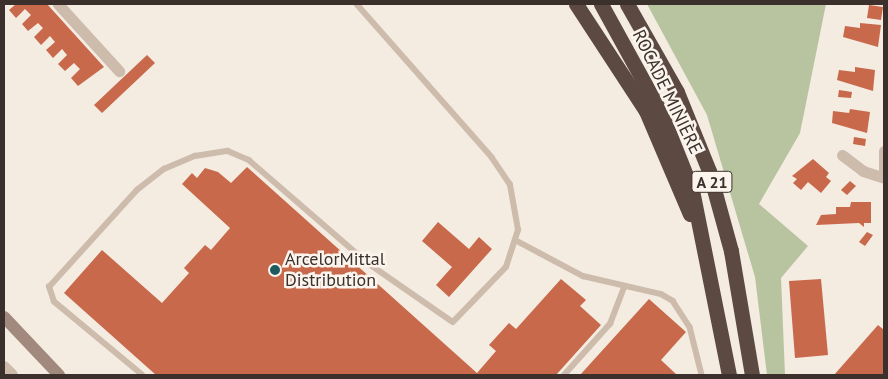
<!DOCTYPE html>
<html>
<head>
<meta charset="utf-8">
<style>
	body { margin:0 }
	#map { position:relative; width:888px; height:379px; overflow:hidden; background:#f4ebe1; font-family:"PT Sans",sans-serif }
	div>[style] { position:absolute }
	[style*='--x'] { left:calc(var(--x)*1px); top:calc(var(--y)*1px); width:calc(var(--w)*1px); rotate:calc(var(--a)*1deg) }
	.green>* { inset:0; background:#b8c4a0 }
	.building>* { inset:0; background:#c8694b }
	.service>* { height:5.5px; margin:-2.75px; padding:0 2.75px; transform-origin:2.75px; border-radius:2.75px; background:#cdbbac }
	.minor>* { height:11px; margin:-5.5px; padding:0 5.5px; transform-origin:5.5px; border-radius:5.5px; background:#cdbbac }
	.tertiary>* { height:12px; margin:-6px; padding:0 6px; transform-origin:6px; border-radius:6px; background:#cdbbac }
	.secondary>* { height:12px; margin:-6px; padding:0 6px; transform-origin:6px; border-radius:6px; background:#a18a7d }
	.motorway>* { height:15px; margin:-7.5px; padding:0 7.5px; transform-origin:7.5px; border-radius:7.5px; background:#5c4a42 }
	.dots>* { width:14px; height:14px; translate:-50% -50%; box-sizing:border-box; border:2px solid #fbf5ee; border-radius:50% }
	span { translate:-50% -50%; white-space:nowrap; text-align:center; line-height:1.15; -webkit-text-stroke:5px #fbf5ee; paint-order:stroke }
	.shield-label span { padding:1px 4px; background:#fbf5ee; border:1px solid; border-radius:4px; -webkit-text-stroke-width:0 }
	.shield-label { font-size:16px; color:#3b302b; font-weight:700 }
	.street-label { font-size:18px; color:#3b302b }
	.poi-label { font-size:18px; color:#3b302b }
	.left { translate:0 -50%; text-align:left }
	.frame { position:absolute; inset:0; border:5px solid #3b302b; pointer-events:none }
</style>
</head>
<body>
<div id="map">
	<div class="green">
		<div style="clip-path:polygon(647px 4px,826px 4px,800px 133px,759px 204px,808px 246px,781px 278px,785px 375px,767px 375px,755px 277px,707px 115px)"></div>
	</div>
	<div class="building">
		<div style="clip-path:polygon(16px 4px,47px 4px,104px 67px,78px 86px,71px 78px,80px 69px,74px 63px,65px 71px,58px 64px,67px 55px,62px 49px,53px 58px,46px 50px,55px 42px,50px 36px,41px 45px,34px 37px,43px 28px,38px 23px,28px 31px,22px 24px,31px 15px,25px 9px,16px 18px,9px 10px)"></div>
		<div style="clip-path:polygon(869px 5px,883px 7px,881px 20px,867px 18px)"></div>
		<div style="clip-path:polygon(860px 23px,881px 25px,878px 47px,843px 37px,845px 26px,860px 28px)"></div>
		<div style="clip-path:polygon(147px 55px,155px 63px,102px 113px,94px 105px)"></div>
		<div style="clip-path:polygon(855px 67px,875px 70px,873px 91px,837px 80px,839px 70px,855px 72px)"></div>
		<div style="clip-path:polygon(839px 90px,852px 92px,851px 98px,838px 97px)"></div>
		<div style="clip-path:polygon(850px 109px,870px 112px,867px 133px,832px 123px,833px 111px,849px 113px)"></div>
		<div style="clip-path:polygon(854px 137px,866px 139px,865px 146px,853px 144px)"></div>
		<div style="clip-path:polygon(813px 159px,829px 173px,826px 177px,831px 181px,821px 193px,808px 182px,801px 190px,793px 183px,797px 179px,792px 176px)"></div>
		<div style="clip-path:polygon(247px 167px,477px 373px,496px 351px,489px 345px,509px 323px,516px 329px,561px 279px,586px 300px,580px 306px,601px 325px,556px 375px,156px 375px,64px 293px,102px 250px,162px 303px,189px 273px,184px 268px,205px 245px,211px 250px,230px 228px,182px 184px,192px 173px,197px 178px,205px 168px,218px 172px,231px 183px)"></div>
		<div style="clip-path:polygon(850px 181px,856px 186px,847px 195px,841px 190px)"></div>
		<div style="clip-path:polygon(851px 202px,871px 202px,871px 223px,864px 223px,864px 227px,859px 223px,816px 225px,821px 215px,836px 214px,836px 207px,850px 207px)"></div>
		<div style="clip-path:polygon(438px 222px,469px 249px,479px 237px,492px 249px,449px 297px,436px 285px,452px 267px,422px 241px)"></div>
		<div style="clip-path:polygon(867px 232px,873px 235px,865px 246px,859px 242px)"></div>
		<div style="clip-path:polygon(821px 279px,828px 355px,795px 358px,789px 281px)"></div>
		<div style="clip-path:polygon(649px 299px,686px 332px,661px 360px,677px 375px,580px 375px)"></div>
		<div style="clip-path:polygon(878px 325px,884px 330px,884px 375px,834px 375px)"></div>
	</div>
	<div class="service">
		<div style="--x:517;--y:241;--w:75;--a:27.9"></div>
		<div style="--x:583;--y:276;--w:80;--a:13"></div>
		<div style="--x:661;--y:294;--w:14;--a:30"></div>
		<div style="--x:673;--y:301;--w:31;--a:57"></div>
		<div style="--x:690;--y:327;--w:49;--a:76"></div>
		<div style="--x:142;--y:375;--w:114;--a:-140.3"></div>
		<div style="--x:54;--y:302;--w:16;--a:-108"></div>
		<div style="--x:49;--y:287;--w:131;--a:-47.8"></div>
		<div style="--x:137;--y:190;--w:34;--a:-38"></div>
		<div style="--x:164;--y:169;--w:34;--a:-23"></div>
		<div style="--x:195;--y:156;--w:33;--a:-9"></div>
		<div style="--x:228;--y:151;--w:23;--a:23"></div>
		<div style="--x:249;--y:160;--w:157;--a:40.9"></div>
		<div style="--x:368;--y:263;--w:103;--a:34.8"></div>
		<div style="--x:453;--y:322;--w:76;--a:-46.1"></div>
		<div style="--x:506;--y:267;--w:39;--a:-72"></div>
		<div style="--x:518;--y:230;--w:46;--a:-100.1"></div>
		<div style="--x:510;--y:185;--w:32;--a:-124"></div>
		<div style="--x:492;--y:158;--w:205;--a:-131.4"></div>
		<div style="--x:564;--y:375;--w:69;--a:-48"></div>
		<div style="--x:610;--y:324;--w:40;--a:-69"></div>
	</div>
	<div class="minor">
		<div style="--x:58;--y:4;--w:91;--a:47.7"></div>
		<div style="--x:842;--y:155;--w:26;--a:37"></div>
		<div style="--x:863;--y:171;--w:22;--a:18"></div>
		<div style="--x:884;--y:177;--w:26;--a:-90"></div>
	</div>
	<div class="tertiary">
		<div style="--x:4;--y:367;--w:11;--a:45"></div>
	</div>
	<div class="secondary">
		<div style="--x:4;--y:317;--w:80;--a:46.5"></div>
	</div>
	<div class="motorway">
		<div style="--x:576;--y:4;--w:128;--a:56.8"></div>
		<div style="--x:646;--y:111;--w:112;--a:66.9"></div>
		<div style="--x:601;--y:4;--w:124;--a:61.2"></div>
		<div style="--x:661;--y:113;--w:83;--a:68.1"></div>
		<div style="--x:692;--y:190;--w:189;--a:78.7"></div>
		<div style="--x:627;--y:4;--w:101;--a:60.4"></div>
		<div style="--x:677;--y:92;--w:85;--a:67.9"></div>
		<div style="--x:709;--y:171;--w:83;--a:74.6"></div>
		<div style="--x:731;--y:251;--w:126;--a:80.4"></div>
	</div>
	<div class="dots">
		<div style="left:275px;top:270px;background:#1f5a5e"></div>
	</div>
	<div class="shield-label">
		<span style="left:712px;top:182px">A 21</span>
	</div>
	<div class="street-label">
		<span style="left:667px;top:92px;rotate:64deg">ROCADE MINIÈRE</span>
	</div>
	<div class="poi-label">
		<span class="left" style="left:285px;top:270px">ArcelorMittal<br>Distribution</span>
	</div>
	<div class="frame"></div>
</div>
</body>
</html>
